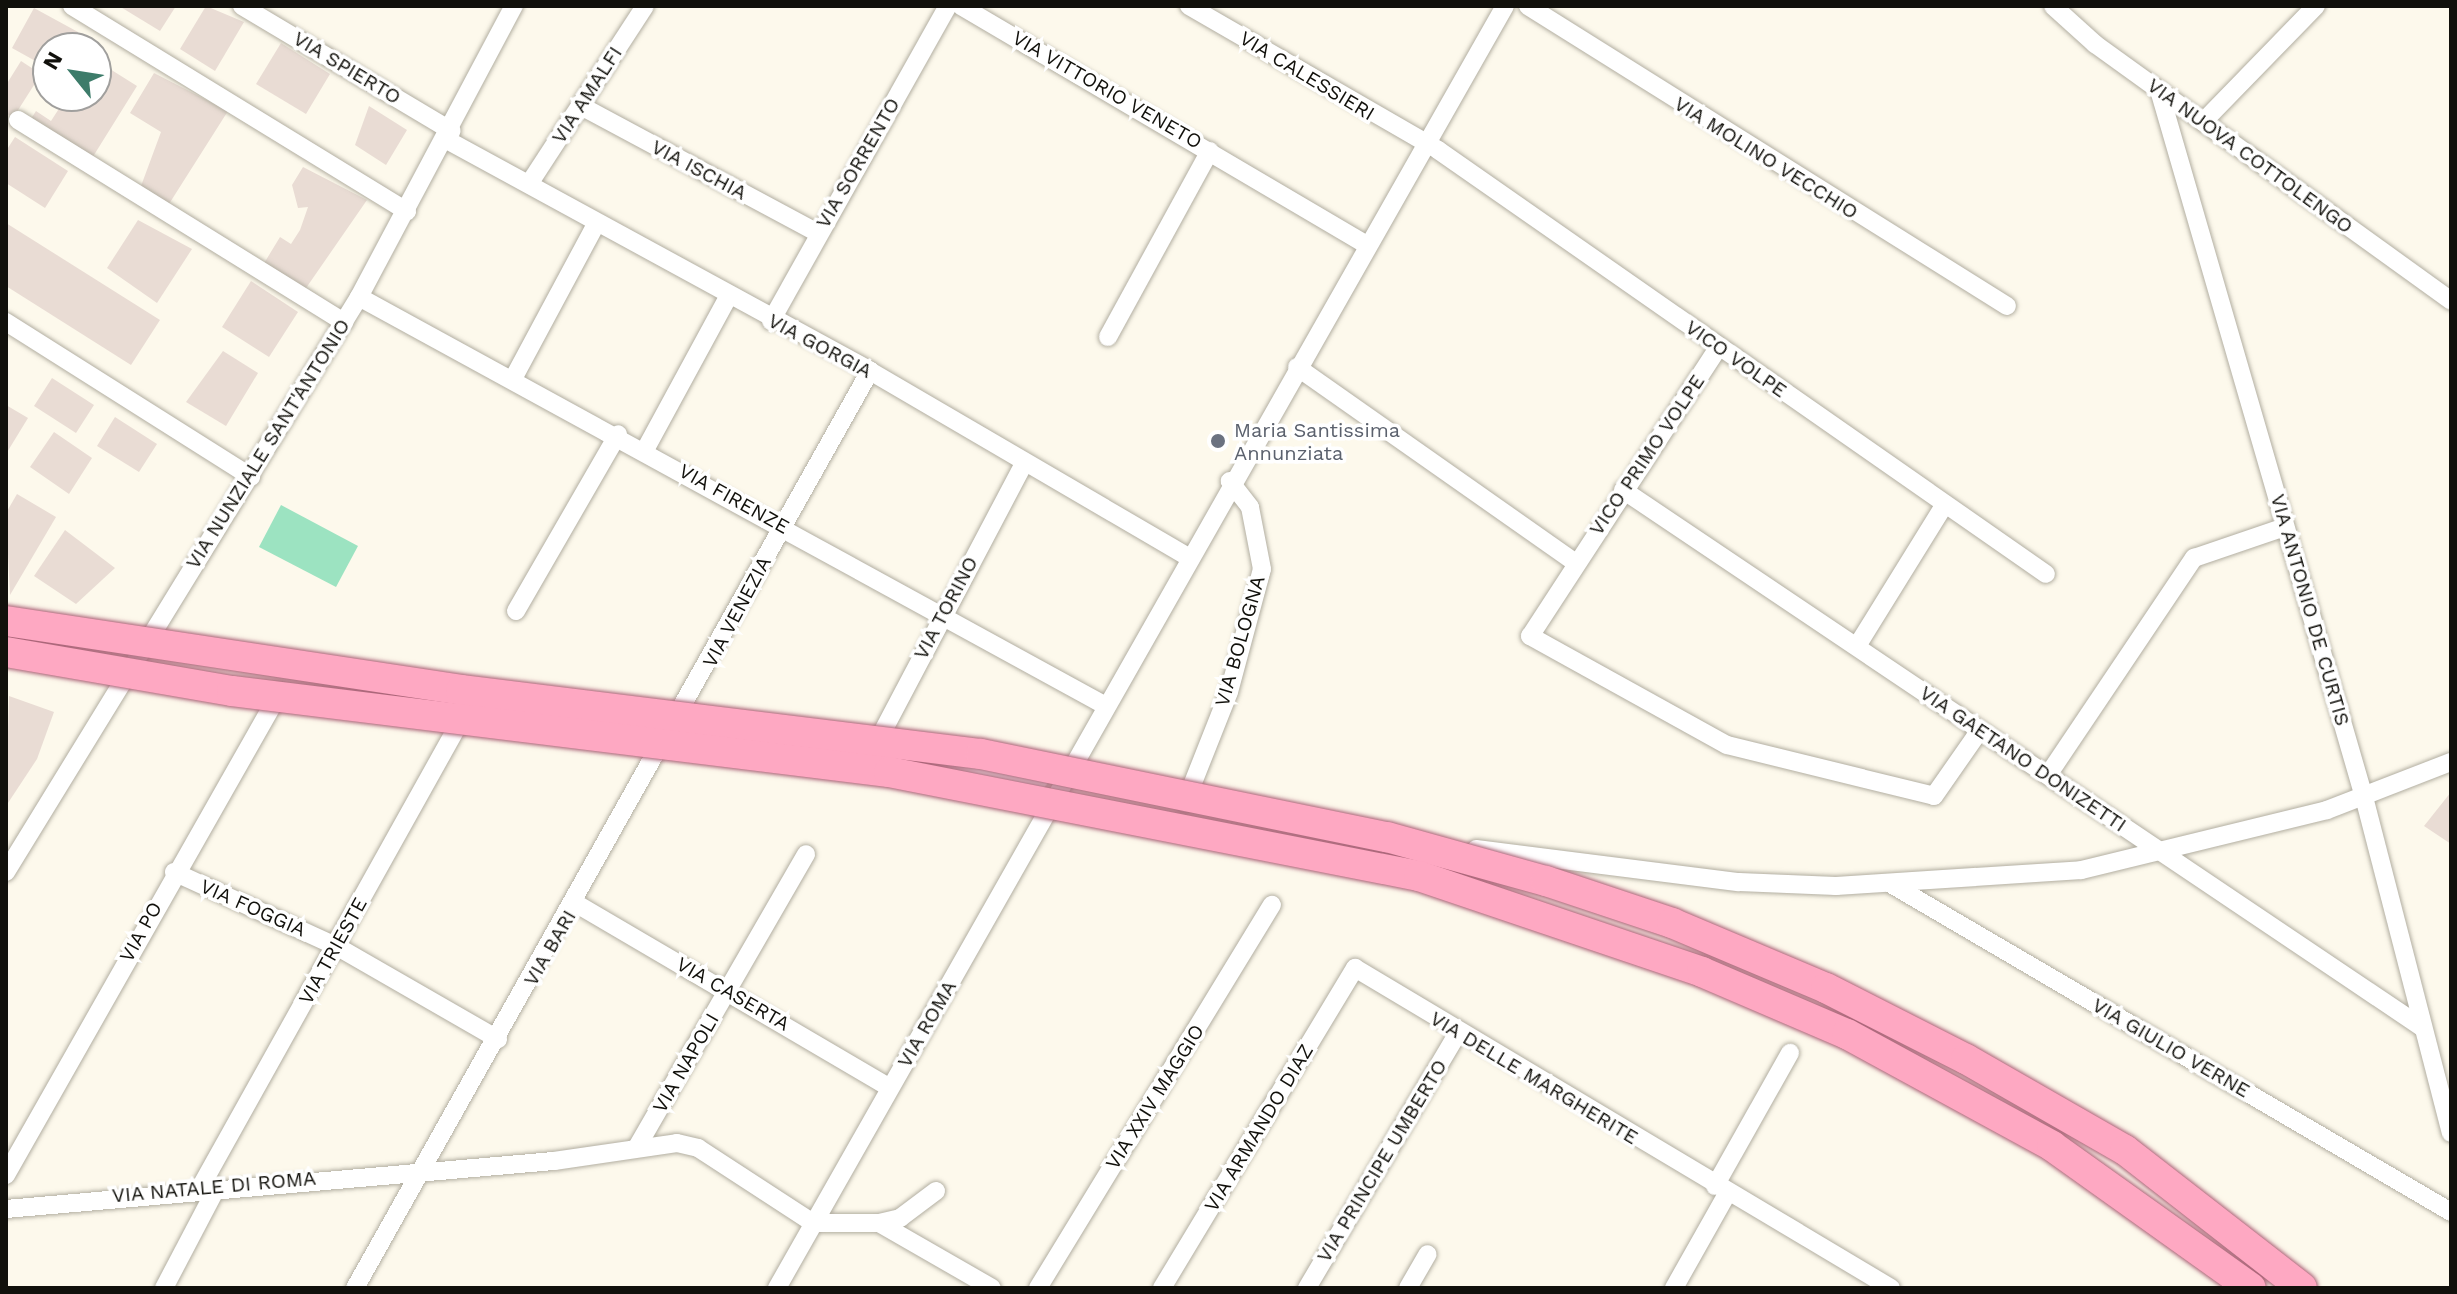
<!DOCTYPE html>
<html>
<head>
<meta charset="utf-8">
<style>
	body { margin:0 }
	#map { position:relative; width:2457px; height:1294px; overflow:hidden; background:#fdf9ec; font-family:"Work Sans",sans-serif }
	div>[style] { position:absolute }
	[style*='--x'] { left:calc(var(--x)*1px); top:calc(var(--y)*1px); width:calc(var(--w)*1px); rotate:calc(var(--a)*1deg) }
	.green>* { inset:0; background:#9ce3c1 }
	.building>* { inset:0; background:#e9dcd4 }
	.roads { filter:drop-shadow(0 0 2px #b2aea1) drop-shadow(0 0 2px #b2aea1) }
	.minor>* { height:18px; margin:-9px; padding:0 9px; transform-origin:9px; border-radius:9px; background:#fff }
	.bridges { filter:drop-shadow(0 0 2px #ab6478) drop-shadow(0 0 2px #ab6478) }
	.trunk-bridge>* { height:30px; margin:-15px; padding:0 15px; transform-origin:15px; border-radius:15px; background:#fea8c2 }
	.dots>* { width:22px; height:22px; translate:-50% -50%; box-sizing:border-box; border:4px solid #fff; border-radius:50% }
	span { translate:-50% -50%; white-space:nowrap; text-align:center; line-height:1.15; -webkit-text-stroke:7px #fff; paint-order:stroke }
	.street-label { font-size:20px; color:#11100b }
	.worship-label { font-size:20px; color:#5b616d }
	.left { translate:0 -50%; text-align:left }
	.frame { position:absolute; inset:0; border:8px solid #11100b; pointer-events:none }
	.north { position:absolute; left:32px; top:32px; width:80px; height:80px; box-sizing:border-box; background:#fff; border:2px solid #a09f9d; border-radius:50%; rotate:300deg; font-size:22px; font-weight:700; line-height:32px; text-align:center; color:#11100b }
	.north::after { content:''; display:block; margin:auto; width:28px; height:36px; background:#3d7c6a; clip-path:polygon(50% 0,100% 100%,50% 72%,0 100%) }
</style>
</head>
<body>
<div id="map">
	<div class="green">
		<div style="clip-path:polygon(281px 505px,358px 546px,336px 587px,259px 547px)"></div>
	</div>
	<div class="building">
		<div style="clip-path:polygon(119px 6px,176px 6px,160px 31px)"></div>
		<div style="clip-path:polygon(206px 6px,244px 22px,215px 71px,180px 49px)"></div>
		<div style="clip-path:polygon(34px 8px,78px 32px,75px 48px,48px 48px,48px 68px,12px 48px)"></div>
		<div style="clip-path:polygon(281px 43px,330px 74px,306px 114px,256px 84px)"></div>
		<div style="clip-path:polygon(21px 61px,41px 74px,13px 118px,6px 113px,6px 85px)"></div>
		<div style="clip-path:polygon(102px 64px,137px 86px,89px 163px,27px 125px,36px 111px,51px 121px,62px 104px,49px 96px,96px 96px)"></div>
		<div style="clip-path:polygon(154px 73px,228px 111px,169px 204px,141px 186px,161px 132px,130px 113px)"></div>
		<div style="clip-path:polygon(369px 106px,407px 130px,386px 165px,355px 145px)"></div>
		<div style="clip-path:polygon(15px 137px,68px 171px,45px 208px,6px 183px,6px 151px)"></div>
		<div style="clip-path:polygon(303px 167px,367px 200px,304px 291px,263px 265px,280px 237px,291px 244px,300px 230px,308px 207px,298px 208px,292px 185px)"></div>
		<div style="clip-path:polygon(138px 220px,192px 249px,157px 303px,107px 268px)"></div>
		<div style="clip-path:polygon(6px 223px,160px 320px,131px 365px,6px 286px)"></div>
		<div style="clip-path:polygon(251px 281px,298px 312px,269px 357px,222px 327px)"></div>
		<div style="clip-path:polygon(223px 351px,258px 373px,226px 426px,186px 402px)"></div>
		<div style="clip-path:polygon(52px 378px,94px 405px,76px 433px,34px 406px)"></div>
		<div style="clip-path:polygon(6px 405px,28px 418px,6px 454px)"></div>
		<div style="clip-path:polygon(115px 417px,157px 444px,139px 472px,97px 446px)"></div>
		<div style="clip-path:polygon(54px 432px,92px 458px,69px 494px,30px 467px)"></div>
		<div style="clip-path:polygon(17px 494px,56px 517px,10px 595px,6px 513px)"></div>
		<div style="clip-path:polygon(65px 530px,115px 568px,76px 604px,34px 576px)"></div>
		<div style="clip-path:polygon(9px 696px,54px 712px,37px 759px,6px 806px)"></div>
		<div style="clip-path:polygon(2451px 792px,2451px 844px,2424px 826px)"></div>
	</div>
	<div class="roads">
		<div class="minor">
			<div style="--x:72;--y:6;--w:393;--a:31.5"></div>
			<div style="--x:242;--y:6;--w:244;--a:30.8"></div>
			<div style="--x:961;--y:6;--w:472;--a:30.5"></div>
			<div style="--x:1189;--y:6;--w:288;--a:30"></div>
			<div style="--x:1438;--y:150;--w:741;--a:34.89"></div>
			<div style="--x:1528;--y:6;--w:565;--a:32.06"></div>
			<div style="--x:2053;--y:6;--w:57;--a:42.1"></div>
			<div style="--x:2095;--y:44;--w:439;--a:35.8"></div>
			<div style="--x:2159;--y:90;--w:736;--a:73.83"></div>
			<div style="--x:2364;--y:797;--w:347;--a:75.5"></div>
			<div style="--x:581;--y:106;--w:269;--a:28.2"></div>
			<div style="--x:18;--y:120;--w:384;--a:31.8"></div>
			<div style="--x:2203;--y:122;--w:162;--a:-45.8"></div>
			<div style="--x:447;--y:140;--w:482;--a:28.6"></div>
			<div style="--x:870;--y:371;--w:371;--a:30.3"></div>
			<div style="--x:529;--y:184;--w:212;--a:-56.9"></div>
			<div style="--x:359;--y:297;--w:852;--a:28.7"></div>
			<div style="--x:771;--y:321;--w:361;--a:-60.7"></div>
			<div style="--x:6;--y:322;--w:290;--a:32.3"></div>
			<div style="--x:1108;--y:337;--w:212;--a:-61.3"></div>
			<div style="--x:1718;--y:348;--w:344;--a:123.1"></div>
			<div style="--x:1530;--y:636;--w:225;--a:29"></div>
			<div style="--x:1727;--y:745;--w:213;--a:13.8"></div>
			<div style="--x:1934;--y:796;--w:80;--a:-55.1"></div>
			<div style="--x:1297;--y:367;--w:341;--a:35.1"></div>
			<div style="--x:514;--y:377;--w:174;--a:-61.8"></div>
			<div style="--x:645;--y:450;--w:174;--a:-61.5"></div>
			<div style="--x:1623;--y:490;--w:964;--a:33.92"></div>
			<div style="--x:516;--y:611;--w:204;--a:-60"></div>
			<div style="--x:1857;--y:646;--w:167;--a:-58.2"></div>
			<div style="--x:874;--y:748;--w:322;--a:-62.2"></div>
			<div style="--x:899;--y:758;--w:142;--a:8.9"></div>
			<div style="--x:2048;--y:775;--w:262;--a:-56.1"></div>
			<div style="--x:2194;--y:558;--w:96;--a:-18.8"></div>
			<div style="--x:1185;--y:803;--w:119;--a:-68.4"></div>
			<div style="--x:1229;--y:692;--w:127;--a:-75"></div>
			<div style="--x:1262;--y:569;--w:63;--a:-101"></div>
			<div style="--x:1250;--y:507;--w:33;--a:-128"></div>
			<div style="--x:1476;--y:849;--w:265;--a:7.2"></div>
			<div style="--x:1739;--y:882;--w:97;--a:2.4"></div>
			<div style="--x:1836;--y:886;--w:246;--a:-3.7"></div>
			<div style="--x:2081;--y:870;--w:253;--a:-13.7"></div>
			<div style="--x:2327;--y:810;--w:133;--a:-21.2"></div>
			<div style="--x:6;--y:872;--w:675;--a:-58.45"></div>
			<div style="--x:359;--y:297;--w:330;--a:-62"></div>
			<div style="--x:174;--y:872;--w:178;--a:24.6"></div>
			<div style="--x:336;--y:946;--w:187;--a:29.9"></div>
			<div style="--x:1891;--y:884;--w:649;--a:30.36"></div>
			<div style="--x:575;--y:903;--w:365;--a:30.4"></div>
			<div style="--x:637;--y:1147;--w:338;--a:-60"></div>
			<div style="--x:6;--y:1175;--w:555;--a:-60.43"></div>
			<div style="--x:1715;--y:1186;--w:153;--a:-60.6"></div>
			<div style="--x:200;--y:1188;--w:544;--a:-60.84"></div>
			<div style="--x:6;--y:1209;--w:550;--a:-5.01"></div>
			<div style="--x:554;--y:1161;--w:124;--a:-8.3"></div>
			<div style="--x:677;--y:1143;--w:22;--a:13"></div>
			<div style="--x:698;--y:1148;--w:137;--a:33.1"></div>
			<div style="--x:813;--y:1223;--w:66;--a:0"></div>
			<div style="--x:879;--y:1223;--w:130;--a:29.9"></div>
			<div style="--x:879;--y:1223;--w:22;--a:-13"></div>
			<div style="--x:900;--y:1218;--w:45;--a:-36.9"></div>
			<div style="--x:164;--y:1288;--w:114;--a:-62.3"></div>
			<div style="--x:355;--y:1288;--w:1052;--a:-60.68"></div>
			<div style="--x:777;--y:1288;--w:1474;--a:-60.41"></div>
			<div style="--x:1038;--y:1288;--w:449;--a:-58.6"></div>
			<div style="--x:1162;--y:1288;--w:374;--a:-58.9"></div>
			<div style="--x:1355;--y:968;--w:624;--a:30.84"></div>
			<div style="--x:1307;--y:1288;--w:295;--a:-59.4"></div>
			<div style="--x:1408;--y:1288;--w:39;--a:-60"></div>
			<div style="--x:1674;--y:1288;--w:110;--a:-60.6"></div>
		</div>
	</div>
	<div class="bridges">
		<div class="trunk-bridge">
			<div style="--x:6;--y:621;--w:460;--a:8.6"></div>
			<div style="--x:461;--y:690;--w:524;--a:7.02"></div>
			<div style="--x:981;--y:754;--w:414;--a:11.6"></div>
			<div style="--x:1387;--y:837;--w:165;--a:15.5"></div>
			<div style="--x:1546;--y:881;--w:133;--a:18.4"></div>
			<div style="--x:1672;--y:923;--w:167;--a:22.9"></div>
			<div style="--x:1826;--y:988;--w:157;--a:26.9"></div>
			<div style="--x:1966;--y:1059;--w:183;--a:29.8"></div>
			<div style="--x:2125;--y:1150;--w:224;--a:37.9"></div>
			<div style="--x:6;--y:652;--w:229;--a:9.8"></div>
			<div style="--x:232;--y:691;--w:662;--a:7.03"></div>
			<div style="--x:889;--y:772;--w:540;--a:11.1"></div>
			<div style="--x:1419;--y:876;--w:299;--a:18.7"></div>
			<div style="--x:1702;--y:972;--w:158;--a:23.2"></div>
			<div style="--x:1847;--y:1034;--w:234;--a:28.6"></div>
			<div style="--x:2052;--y:1146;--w:244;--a:35.5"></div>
		</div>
	</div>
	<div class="dots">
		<div style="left:1218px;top:441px;background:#6b7280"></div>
	</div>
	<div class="street-label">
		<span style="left:347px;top:68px;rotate:31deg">VIA SPIERTO</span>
		<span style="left:1307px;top:76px;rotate:31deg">VIA CALESSIERI</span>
		<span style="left:1107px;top:90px;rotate:30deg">VIA VITTORIO VENETO</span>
		<span style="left:587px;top:95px;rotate:-57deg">VIA AMALFI</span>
		<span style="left:2250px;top:156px;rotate:36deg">VIA NUOVA COTTOLENGO</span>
		<span style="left:1766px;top:158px;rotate:32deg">VIA MOLINO VECCHIO</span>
		<span style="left:858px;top:163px;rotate:-60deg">VIA SORRENTO</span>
		<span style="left:699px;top:170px;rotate:28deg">VIA ISCHIA</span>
		<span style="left:820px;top:346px;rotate:28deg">VIA GORGIA</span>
		<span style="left:1736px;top:359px;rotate:35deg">VICO VOLPE</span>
		<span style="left:268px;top:444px;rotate:-58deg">VIA NUNZIALE SANT'ANTONIO</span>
		<span style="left:1647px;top:455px;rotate:-56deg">VICO PRIMO VOLPE</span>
		<span style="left:734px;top:499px;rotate:29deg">VIA FIRENZE</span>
		<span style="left:946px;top:608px;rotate:-62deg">VIA TORINO</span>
		<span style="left:2310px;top:610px;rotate:74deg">VIA ANTONIO DE CURTIS</span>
		<span style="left:737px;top:612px;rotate:-62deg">VIA VENEZIA</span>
		<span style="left:1240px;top:641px;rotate:-74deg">VIA BOLOGNA</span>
		<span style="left:2023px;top:759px;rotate:34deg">VIA GAETANO DONIZETTI</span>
		<span style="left:253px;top:908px;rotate:24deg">VIA FOGGIA</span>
		<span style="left:141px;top:932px;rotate:-61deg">VIA PO</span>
		<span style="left:550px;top:948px;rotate:-60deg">VIA BARI</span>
		<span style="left:333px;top:951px;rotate:-61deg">VIA TRIESTE</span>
		<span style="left:733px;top:994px;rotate:30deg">VIA CASERTA</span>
		<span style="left:927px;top:1024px;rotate:-60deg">VIA ROMA</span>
		<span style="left:2171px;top:1048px;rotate:30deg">VIA GIULIO VERNE</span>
		<span style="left:686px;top:1063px;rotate:-60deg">VIA NAPOLI</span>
		<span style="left:1534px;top:1078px;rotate:31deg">VIA DELLE MARGHERITE</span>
		<span style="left:1155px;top:1097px;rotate:-58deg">VIA XXIV MAGGIO</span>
		<span style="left:1259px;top:1128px;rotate:-59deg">VIA ARMANDO DIAZ</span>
		<span style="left:1382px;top:1161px;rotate:-59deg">VIA PRINCIPE UMBERTO</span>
		<span style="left:214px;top:1187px;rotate:-5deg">VIA NATALE DI ROMA</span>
	</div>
	<div class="worship-label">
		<span class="left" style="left:1234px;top:442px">Maria Santissima<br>Annunziata</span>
	</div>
	<div class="frame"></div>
	<div class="north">N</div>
</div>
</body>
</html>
